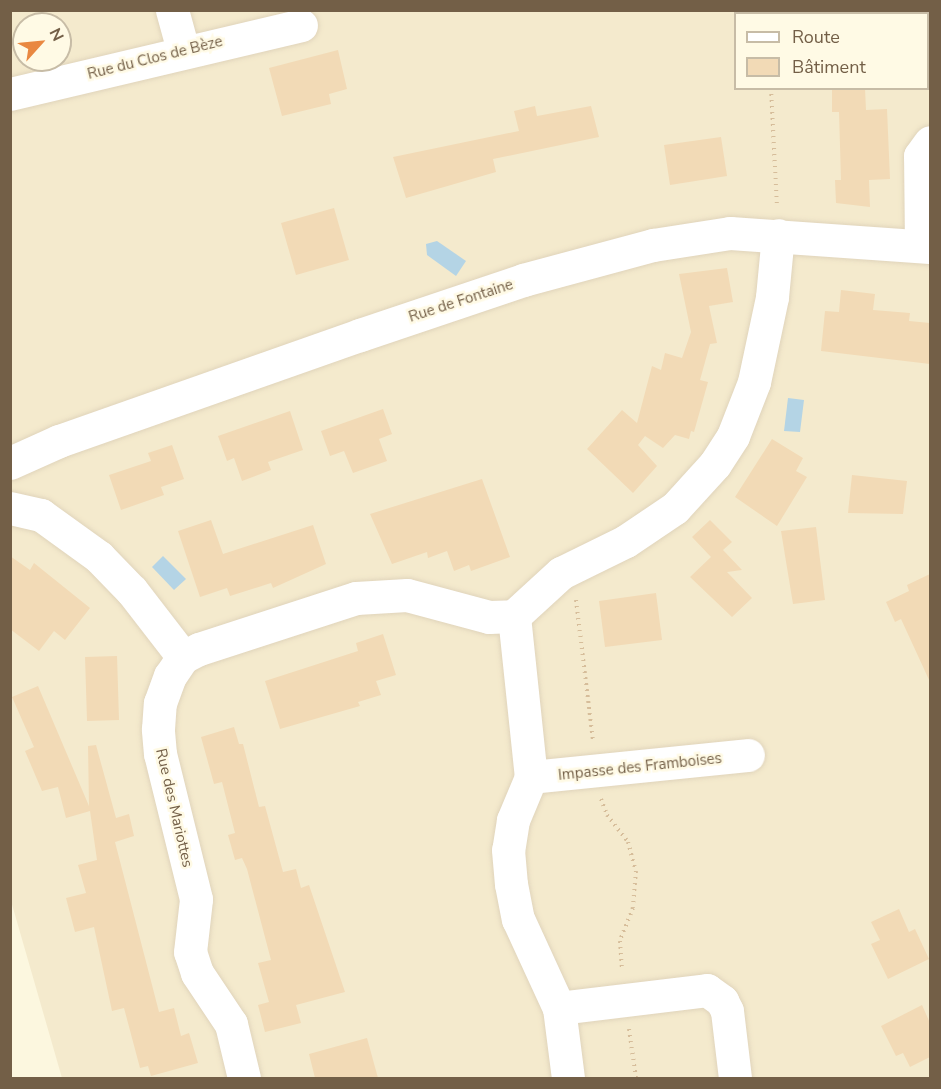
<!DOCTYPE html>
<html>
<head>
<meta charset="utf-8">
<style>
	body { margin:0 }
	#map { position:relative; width:941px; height:1089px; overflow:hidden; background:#fcf7df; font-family:"Nunito Sans",sans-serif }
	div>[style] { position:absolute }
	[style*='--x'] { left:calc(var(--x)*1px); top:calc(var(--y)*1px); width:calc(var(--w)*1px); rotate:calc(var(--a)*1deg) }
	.residential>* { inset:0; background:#f4eacd }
	.water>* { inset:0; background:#b4d4e5 }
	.building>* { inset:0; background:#f2dab6 }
	.path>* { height:4px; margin-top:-2px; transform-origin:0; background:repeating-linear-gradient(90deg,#d6bd9a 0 1.5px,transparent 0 6px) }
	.roads { filter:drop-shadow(0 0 2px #e0d4bb) drop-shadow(0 0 2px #e0d4bb) }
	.minor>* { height:33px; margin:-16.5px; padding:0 16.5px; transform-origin:16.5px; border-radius:16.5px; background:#fff }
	span { translate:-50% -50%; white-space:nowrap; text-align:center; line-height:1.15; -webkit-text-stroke:5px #fffae5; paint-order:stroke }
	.street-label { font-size:15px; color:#735f47 }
	.frame { position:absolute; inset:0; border:12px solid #735f47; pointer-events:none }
	.legend { position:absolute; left:734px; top:12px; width:195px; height:78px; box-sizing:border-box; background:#fffae5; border:2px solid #c7bca6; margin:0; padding:8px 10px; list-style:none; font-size:18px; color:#735f47 }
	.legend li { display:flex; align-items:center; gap:12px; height:30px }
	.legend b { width:30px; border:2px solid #c7bca6 }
	.north { position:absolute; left:12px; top:12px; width:60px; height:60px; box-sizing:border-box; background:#fffae5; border:2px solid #c7bca6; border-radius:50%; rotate:63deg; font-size:16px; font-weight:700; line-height:24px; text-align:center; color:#735f47 }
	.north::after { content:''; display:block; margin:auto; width:21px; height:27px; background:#e98841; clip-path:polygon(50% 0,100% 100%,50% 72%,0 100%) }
</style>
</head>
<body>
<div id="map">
	<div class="residential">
		<div style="clip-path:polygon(evenodd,11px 11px,930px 11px,930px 1078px,62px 1078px,11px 901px,11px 11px,736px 14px,928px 14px,928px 88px,736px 88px,736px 14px,11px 11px,24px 24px,60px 24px,60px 60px,24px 60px,24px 24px)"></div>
	</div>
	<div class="water">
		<div style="clip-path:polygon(437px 241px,466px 261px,456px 276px,427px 255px,426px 244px)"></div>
		<div style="clip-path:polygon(788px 398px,804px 400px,800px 432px,784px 431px)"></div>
		<div style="clip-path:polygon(163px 556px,186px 579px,174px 590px,152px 567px)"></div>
	</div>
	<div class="building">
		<div style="clip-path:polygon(338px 50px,347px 89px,329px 94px,331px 104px,282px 116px,269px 68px)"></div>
		<div style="clip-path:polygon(832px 88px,865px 88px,866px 110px,887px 109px,890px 179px,869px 180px,870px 207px,836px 203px,835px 180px,841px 180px,839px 112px,832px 112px)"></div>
		<div style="clip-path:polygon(535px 106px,537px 116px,591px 106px,599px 137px,493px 159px,496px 172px,406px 198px,393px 157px,519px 131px,514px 111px)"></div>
		<div style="clip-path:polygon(721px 137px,727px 176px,670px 185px,664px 145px)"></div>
		<div style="clip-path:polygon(334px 208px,349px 260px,296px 275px,281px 223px)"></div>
		<div style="clip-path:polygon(727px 268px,733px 302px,709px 306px,717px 343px,710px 344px,700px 380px,708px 382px,694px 432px,691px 431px,689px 439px,675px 435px,663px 448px,645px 436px,638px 445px,657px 466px,633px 493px,587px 449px,622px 410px,637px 423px,652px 366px,661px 370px,665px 353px,682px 358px,691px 332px,679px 274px)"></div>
		<div style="clip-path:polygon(841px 290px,875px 294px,873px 310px,910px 313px,909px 321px,930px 323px,930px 364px,821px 351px,825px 311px,839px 312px)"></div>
		<div style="clip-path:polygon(383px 409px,392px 434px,379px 439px,387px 461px,353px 473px,344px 451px,330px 456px,321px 431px)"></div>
		<div style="clip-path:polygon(290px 411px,303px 450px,268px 462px,271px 470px,242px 481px,234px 458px,227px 461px,218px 436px)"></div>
		<div style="clip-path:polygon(772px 439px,803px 458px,796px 471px,807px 477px,777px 526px,735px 497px)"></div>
		<div style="clip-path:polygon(172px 445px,184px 479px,161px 487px,164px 495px,121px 510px,109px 475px,151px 461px,148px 453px)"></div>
		<div style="clip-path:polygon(852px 475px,907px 481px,903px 514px,848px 513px)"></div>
		<div style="clip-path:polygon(482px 479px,510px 557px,471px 571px,469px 565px,454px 571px,447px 551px,428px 558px,427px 552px,392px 564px,370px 514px)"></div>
		<div style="clip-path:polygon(211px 520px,223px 554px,313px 525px,326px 564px,273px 588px,271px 583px,230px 596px,227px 588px,200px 597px,178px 531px)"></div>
		<div style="clip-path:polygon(710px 520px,732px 542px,723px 550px,742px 570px,727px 572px,752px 598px,732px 617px,690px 577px,711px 557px,692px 537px)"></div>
		<div style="clip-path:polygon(816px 527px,825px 600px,793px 604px,781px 531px)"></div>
		<div style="clip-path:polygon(10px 556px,30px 570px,34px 563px,90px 608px,65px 640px,54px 631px,39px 651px,10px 629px)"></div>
		<div style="clip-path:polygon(930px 574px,930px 682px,901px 619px,895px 622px,886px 602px,909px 591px,907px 585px)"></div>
		<div style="clip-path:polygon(656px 593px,662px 640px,605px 647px,599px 601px)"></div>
		<div style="clip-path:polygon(383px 634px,396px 675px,376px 681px,381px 695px,358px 702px,360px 706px,280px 729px,265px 681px,358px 651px,356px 643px)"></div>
		<div style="clip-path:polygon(117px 656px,119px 720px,87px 721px,85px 657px)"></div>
		<div style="clip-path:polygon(38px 686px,89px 806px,88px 746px,96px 745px,116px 818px,129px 814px,134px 836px,115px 842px,159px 1012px,174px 1008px,181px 1036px,189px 1033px,198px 1063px,151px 1076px,148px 1066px,140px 1068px,124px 1008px,112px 1011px,94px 927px,75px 932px,66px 898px,86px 893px,78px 865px,97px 860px,90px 811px,66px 818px,58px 787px,42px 791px,25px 751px,34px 747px,12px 697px)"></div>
		<div style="clip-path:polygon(234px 727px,239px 744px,243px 744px,259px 807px,265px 806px,283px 872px,296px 869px,301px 888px,309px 885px,345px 992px,296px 1005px,301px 1023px,265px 1032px,258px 1005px,269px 1002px,258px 963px,271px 960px,247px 869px,242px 858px,235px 860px,228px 835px,235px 833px,222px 782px,214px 784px,201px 737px)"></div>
		<div style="clip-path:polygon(899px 909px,909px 932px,915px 929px,929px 959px,888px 979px,871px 944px,880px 940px,871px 922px)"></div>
		<div style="clip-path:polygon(922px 1005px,930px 1023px,930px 1057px,910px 1067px,903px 1053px,896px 1056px,881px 1026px)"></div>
		<div style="clip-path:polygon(367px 1038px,378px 1078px,315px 1078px,309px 1054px)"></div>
	</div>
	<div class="path">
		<div style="--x:928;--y:21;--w:2;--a:0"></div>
		<div style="--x:771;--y:88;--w:119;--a:87.1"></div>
		<div style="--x:576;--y:600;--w:142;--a:83.1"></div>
		<div style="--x:601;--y:799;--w:17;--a:69"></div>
		<div style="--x:607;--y:815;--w:34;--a:52"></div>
		<div style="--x:628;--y:842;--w:30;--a:75"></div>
		<div style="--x:636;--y:871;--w:37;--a:95"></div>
		<div style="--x:633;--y:908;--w:35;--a:112"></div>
		<div style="--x:620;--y:941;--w:30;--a:86"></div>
		<div style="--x:629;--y:1029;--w:49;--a:81.9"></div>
	</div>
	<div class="roads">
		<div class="minor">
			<div style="--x:172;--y:10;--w:41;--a:74.6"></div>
			<div style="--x:10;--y:94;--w:299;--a:-13.3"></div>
			<div style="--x:921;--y:246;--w:90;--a:-90.6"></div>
			<div style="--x:920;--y:156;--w:17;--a:-54"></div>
			<div style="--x:10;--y:463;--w:54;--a:-24.2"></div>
			<div style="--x:59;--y:441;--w:319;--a:-19.4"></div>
			<div style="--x:360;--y:335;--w:172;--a:-18.6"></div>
			<div style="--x:523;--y:280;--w:135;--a:-15.1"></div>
			<div style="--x:653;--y:245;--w:78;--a:-8.9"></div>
			<div style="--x:730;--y:233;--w:200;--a:4"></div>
			<div style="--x:10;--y:508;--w:32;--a:13"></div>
			<div style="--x:41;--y:515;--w:72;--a:35.9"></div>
			<div style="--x:99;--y:557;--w:47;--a:45.9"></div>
			<div style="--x:132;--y:591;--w:83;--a:52.3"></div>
			<div style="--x:514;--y:616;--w:64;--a:-42.5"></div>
			<div style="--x:561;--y:573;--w:72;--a:-26.2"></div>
			<div style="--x:626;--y:541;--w:59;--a:-34"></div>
			<div style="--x:675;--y:508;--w:59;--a:-47.7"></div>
			<div style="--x:715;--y:464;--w:33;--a:-57"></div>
			<div style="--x:733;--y:436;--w:58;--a:-68.7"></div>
			<div style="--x:754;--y:382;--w:87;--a:-78"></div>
			<div style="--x:772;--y:297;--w:62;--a:-84.5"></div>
			<div style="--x:514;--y:616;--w:162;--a:84"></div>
			<div style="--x:531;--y:777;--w:47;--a:112.7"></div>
			<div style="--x:513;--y:820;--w:30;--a:99"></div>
			<div style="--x:508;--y:850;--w:34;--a:85"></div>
			<div style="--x:511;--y:884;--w:36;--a:79"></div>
			<div style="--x:518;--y:919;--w:98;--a:65.3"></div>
			<div style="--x:559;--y:1008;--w:71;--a:82.7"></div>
			<div style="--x:531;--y:777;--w:218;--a:-5.8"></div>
			<div style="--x:559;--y:1008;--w:149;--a:-6.9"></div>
			<div style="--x:707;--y:990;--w:19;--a:36"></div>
			<div style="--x:722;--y:1001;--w:11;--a:63"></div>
			<div style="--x:727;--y:1011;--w:67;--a:83.2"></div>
			<div style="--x:244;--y:1078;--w:56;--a:-103.5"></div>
			<div style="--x:231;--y:1024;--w:61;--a:-123.7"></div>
			<div style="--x:197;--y:973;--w:22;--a:-108"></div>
			<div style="--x:190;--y:952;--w:53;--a:-83.5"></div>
			<div style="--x:196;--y:899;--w:149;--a:-103.9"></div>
			<div style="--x:160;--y:754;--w:25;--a:-95"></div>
			<div style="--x:158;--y:729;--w:26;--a:-86"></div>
			<div style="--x:160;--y:703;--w:29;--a:-70"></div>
			<div style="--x:170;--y:676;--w:23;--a:-56"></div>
			<div style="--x:183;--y:657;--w:18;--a:-27"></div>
			<div style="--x:199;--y:649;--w:165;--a:-18"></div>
			<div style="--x:356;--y:598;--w:51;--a:-3.4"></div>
			<div style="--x:407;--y:595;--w:85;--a:15"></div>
			<div style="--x:489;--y:617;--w:25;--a:-2"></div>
		</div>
	</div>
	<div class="street-label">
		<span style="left:155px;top:58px;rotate:-14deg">Rue du Clos de Bèze</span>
		<span style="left:461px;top:301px;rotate:-18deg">Rue de Fontaine</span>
		<span style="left:640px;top:767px;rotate:-6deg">Impasse des Framboises</span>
		<span style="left:174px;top:808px;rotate:77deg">Rue des Mariottes</span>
	</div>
	<div class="frame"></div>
	<ul class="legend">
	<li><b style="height:8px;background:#fff"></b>Route</li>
	<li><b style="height:16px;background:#f2dab6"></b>Bâtiment</li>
	</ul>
	<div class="north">N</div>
</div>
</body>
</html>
